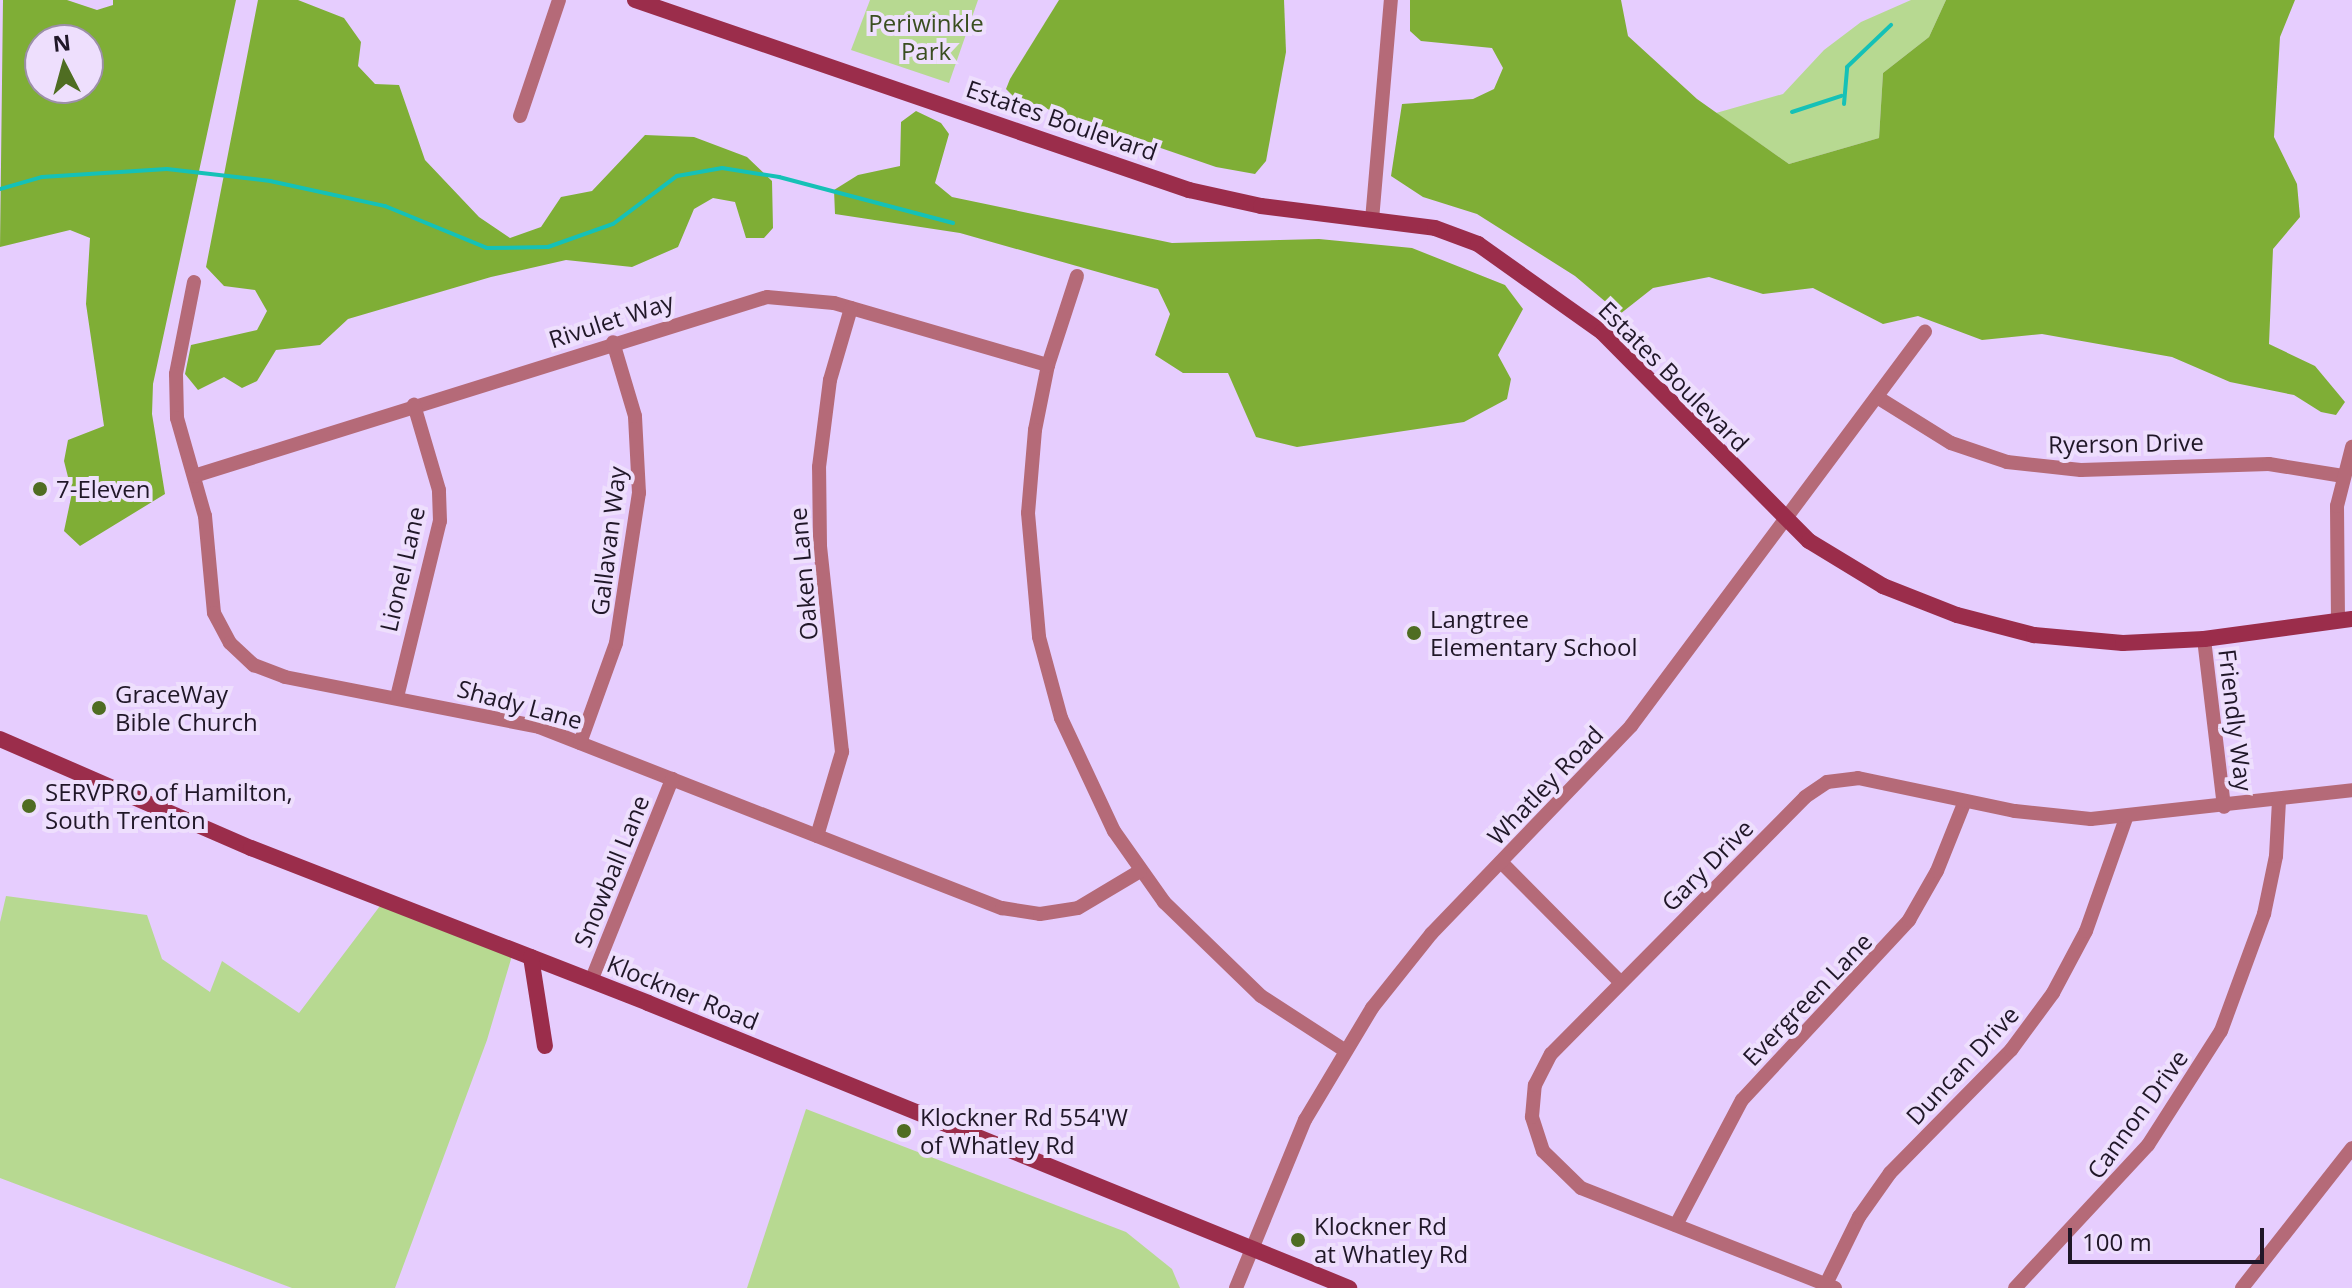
<!DOCTYPE html>
<style>
body{margin:0}
#map{position:relative;width:2352px;height:1288px;overflow:hidden;background:#e6cdfe;font-family:"Open Sans",sans-serif}
div>[style]{position:absolute}
.green>*{inset:0;background:#b7d991}
.forest>*{inset:0;background:#7fae36}
.stream>*{height:4px;margin:-2px;padding:0 2px;transform-origin:2px;border-radius:2px;background:#15c1b7}
.street>*{height:14px;margin:-7px;padding:0 7px;transform-origin:7px;border-radius:7px;background:#b56a78}
.secondary>*{height:16px;margin:-8px;padding:0 8px;transform-origin:8px;border-radius:8px;background:#9b2d4b}
.dots>*{width:22px;height:22px;translate:-50% -50%;box-sizing:border-box;border:4px solid #eedffd;border-radius:50%}
span{translate:-50% -50%;white-space:nowrap;text-align:center;line-height:1.15;-webkit-text-stroke:8px #eedffd;paint-order:stroke}
.park-label{font-size:24px;color:#3a4e20}
.street-label{font-size:24px;color:#201728}
.poi-label{font-size:24px;color:#201728}
.left{translate:0 -50%;text-align:left}
.north{position:absolute;left:24px;top:24px;width:80px;height:80px;box-sizing:border-box;background:#eedffd;border:2px solid #9c8fa8;border-radius:50%;rotate:354deg;font-size:22px;font-weight:700;line-height:32px;text-align:center;color:#201728}
.north::after{content:'';display:block;margin:auto;width:28px;height:36px;background:#4f6d22;clip-path:polygon(50% 0,100% 100%,50% 72%,0 100%)}
.scale{position:absolute;left:2068px;top:1228px;width:196px;height:36px;box-sizing:border-box;border:4px solid #201728;border-top:0;padding-left:10px;font-size:24px;line-height:28px;white-space:nowrap;color:#201728;-webkit-text-stroke:6px #eedffd;paint-order:stroke}
</style>
<div id="map">
<div class="green">
<div style="clip-path:polygon(870px 0,978px 0,949px 83px,851px 50px)"></div>
<div style="clip-path:polygon(1911px 0,1946px 0,1929px 37px,1883px 73px,1879px 138px,1789px 164px,1716px 113px,1783px 94px,1824px 50px,1861px 22px)"></div>
<div style="clip-path:polygon(6px 896px,147px 915px,162px 959px,210px 992px,222px 961px,299px 1013px,386px 898px,514px 949px,487px 1040px,395px 1288px,292px 1288px,0 1178px,0 922px)"></div>
<div style="clip-path:polygon(806px 1109px,1126px 1232px,1172px 1269px,1180px 1288px,747px 1288px)"></div>
</div>
<div class="forest">
<div style="clip-path:polygon(evenodd,3px 0,67px 0,97px 10px,113px 5px,113px 0,236px 0,153px 384px,152px 414px,165px 494px,80px 546px,64px 531px,72px 493px,64px 461px,68px 440px,104px 426px,86px 304px,90px 238px,70px 230px,0 247px,3px 0,40px 40px,88px 40px,88px 88px,40px 88px,40px 40px)"></div>
<div style="clip-path:polygon(258px 0,298px 0,344px 18px,361px 42px,358px 66px,375px 84px,399px 85px,425px 160px,479px 217px,510px 238px,541px 227px,561px 197px,592px 191px,645px 135px,694px 137px,747px 157px,772px 181px,773px 228px,764px 238px,746px 238px,735px 202px,713px 198px,694px 209px,678px 247px,632px 267px,566px 260px,491px 277px,348px 319px,320px 345px,276px 350px,257px 381px,242px 388px,224px 377px,198px 390px,185px 374px,191px 345px,257px 330px,267px 311px,255px 290px,224px 286px,206px 267px)"></div>
<div style="clip-path:polygon(1059px 0,1284px 0,1286px 52px,1266px 161px,1255px 174px,1216px 167px,1015px 98px,1006px 89px,1010px 79px)"></div>
<div style="clip-path:polygon(1410px 0,1621px 0,1628px 36px,1697px 99px,1789px 164px,1879px 138px,1883px 73px,1929px 37px,1946px 0,2295px 0,2280px 37px,2274px 137px,2297px 184px,2300px 217px,2273px 249px,2269px 344px,2315px 366px,2345px 402px,2336px 415px,2321px 412px,2294px 395px,2230px 382px,2172px 357px,2042px 334px,1982px 340px,1918px 316px,1883px 324px,1813px 288px,1763px 294px,1709px 277px,1653px 288px,1620px 314px,1575px 276px,1477px 214px,1423px 197px,1391px 176px,1402px 104px,1473px 99px,1494px 89px,1503px 68px,1492px 48px,1421px 41px,1410px 31px)"></div>
<div style="clip-path:polygon(916px 111px,941px 123px,949px 134px,935px 183px,952px 197px,1172px 243px,1319px 239px,1412px 248px,1505px 285px,1523px 309px,1498px 355px,1511px 379px,1507px 399px,1464px 422px,1297px 447px,1256px 437px,1228px 373px,1183px 373px,1155px 355px,1170px 314px,1158px 289px,960px 233px,835px 214px,834px 190px,858px 175px,900px 166px,901px 122px)"></div>
</div>
<div class="stream">
<div style="left:1844px;top:104px;width:37px;rotate:-85deg"></div>
<div style="left:1847px;top:67px;width:61px;rotate:-43.7deg"></div>
<div style="left:1792px;top:112px;width:52px;rotate:-18.1deg"></div>
<div style="left:0;top:189px;width:44px;rotate:-15.9deg"></div>
<div style="left:42px;top:177px;width:125px;rotate:-3.7deg"></div>
<div style="left:167px;top:169px;width:104px;rotate:6.6deg"></div>
<div style="left:270px;top:181px;width:118px;rotate:12.3deg"></div>
<div style="left:385px;top:206px;width:110px;rotate:22.4deg"></div>
<div style="left:487px;top:248px;width:61px;rotate:-0.9deg"></div>
<div style="left:548px;top:247px;width:69px;rotate:-19.5deg"></div>
<div style="left:613px;top:224px;width:80px;rotate:-36.9deg"></div>
<div style="left:677px;top:176px;width:46px;rotate:-10.1deg"></div>
<div style="left:722px;top:168px;width:58px;rotate:9deg"></div>
<div style="left:779px;top:177px;width:180px;rotate:14.8deg"></div>
</div>
<div class="street">
<div style="left:520px;top:116px;width:122px;rotate:-71.4deg"></div>
<div style="left:1372px;top:220px;width:221px;rotate:-85.1deg"></div>
<div style="left:1077px;top:276px;width:94px;rotate:108deg"></div>
<div style="left:1048px;top:365px;width:66px;rotate:101.3deg"></div>
<div style="left:1035px;top:430px;width:83px;rotate:94.8deg"></div>
<div style="left:1028px;top:513px;width:124px;rotate:84.9deg"></div>
<div style="left:1039px;top:637px;width:84px;rotate:74.8deg"></div>
<div style="left:1061px;top:718px;width:125px;rotate:64.9deg"></div>
<div style="left:1114px;top:831px;width:87px;rotate:54.8deg"></div>
<div style="left:1164px;top:902px;width:135px;rotate:44.1deg"></div>
<div style="left:1261px;top:996px;width:99px;rotate:33deg"></div>
<div style="left:194px;top:282px;width:94px;rotate:101.1deg"></div>
<div style="left:176px;top:374px;width:44px;rotate:88.7deg"></div>
<div style="left:177px;top:418px;width:102px;rotate:74.1deg"></div>
<div style="left:205px;top:516px;width:97px;rotate:84.7deg"></div>
<div style="left:214px;top:613px;width:34px;rotate:62deg"></div>
<div style="left:230px;top:643px;width:33px;rotate:43deg"></div>
<div style="left:254px;top:665px;width:33px;rotate:21deg"></div>
<div style="left:285px;top:677px;width:259px;rotate:11.1deg"></div>
<div style="left:539px;top:727px;width:497px;rotate:21.4deg"></div>
<div style="left:1002px;top:908px;width:38px;rotate:9deg"></div>
<div style="left:1040px;top:914px;width:38px;rotate:-9deg"></div>
<div style="left:1078px;top:908px;width:72px;rotate:-30.8deg"></div>
<div style="left:1877px;top:397px;width:87px;rotate:31.9deg"></div>
<div style="left:1951px;top:443px;width:59px;rotate:18.7deg"></div>
<div style="left:2007px;top:462px;width:74px;rotate:6.2deg"></div>
<div style="left:2081px;top:470px;width:188px;rotate:-1.8deg"></div>
<div style="left:2269px;top:464px;width:75px;rotate:9.2deg"></div>
<div style="left:194px;top:476px;width:600px;rotate:-17.35deg"></div>
<div style="left:767px;top:297px;width:67px;rotate:5.1deg"></div>
<div style="left:834px;top:303px;width:223px;rotate:16.2deg"></div>
<div style="left:2338px;top:621px;width:115px;rotate:-90.5deg"></div>
<div style="left:2337px;top:506px;width:61px;rotate:-75.7deg"></div>
<div style="left:2204px;top:639px;width:169px;rotate:83.2deg"></div>
<div style="left:397px;top:697px;width:181px;rotate:-76.3deg"></div>
<div style="left:440px;top:521px;width:31px;rotate:-92deg"></div>
<div style="left:439px;top:490px;width:89px;rotate:-106.4deg"></div>
<div style="left:580px;top:743px;width:106px;rotate:-70.2deg"></div>
<div style="left:616px;top:643px;width:152px;rotate:-81.3deg"></div>
<div style="left:639px;top:493px;width:77px;rotate:-93deg"></div>
<div style="left:635px;top:416px;width:77px;rotate:-106.6deg"></div>
<div style="left:817px;top:836px;width:88px;rotate:-73.4deg"></div>
<div style="left:842px;top:752px;width:208px;rotate:-96.1deg"></div>
<div style="left:820px;top:545px;width:78px;rotate:-90.7deg"></div>
<div style="left:819px;top:467px;width:88px;rotate:-82.8deg"></div>
<div style="left:830px;top:380px;width:75px;rotate:-73.7deg"></div>
<div style="left:1501px;top:862px;width:170px;rotate:45.2deg"></div>
<div style="left:591px;top:981px;width:218px;rotate:-68.1deg"></div>
<div style="left:1676px;top:1225px;width:141px;rotate:-62.2deg"></div>
<div style="left:1742px;top:1100px;width:246px;rotate:-47.1deg"></div>
<div style="left:1909px;top:920px;width:56px;rotate:-60.3deg"></div>
<div style="left:1937px;top:871px;width:75px;rotate:-68.2deg"></div>
<div style="left:1826px;top:1284px;width:75px;rotate:-63.8deg"></div>
<div style="left:1859px;top:1217px;width:54px;rotate:-54.8deg"></div>
<div style="left:1890px;top:1173px;width:173px;rotate:-45.5deg"></div>
<div style="left:2011px;top:1050px;width:71px;rotate:-53.6deg"></div>
<div style="left:2053px;top:993px;width:70px;rotate:-62deg"></div>
<div style="left:2086px;top:931px;width:120px;rotate:-70.5deg"></div>
<div style="left:1236px;top:1288px;width:182px;rotate:-67.7deg"></div>
<div style="left:1305px;top:1120px;width:131px;rotate:-59.1deg"></div>
<div style="left:1372px;top:1008px;width:95px;rotate:-51.4deg"></div>
<div style="left:1431px;top:934px;width:289px;rotate:-46.1deg"></div>
<div style="left:1631px;top:726px;width:492px;rotate:-53.3deg"></div>
<div style="left:1835px;top:1288px;width:273px;rotate:-158.5deg"></div>
<div style="left:1581px;top:1188px;width:53px;rotate:-135.8deg"></div>
<div style="left:1543px;top:1151px;width:36px;rotate:-108deg"></div>
<div style="left:1532px;top:1117px;width:32px;rotate:-85deg"></div>
<div style="left:1535px;top:1085px;width:35px;rotate:-63deg"></div>
<div style="left:1551px;top:1054px;width:361px;rotate:-45.3deg"></div>
<div style="left:1805px;top:797px;width:27px;rotate:-34deg"></div>
<div style="left:1827px;top:782px;width:31px;rotate:-7deg"></div>
<div style="left:1858px;top:778px;width:160px;rotate:11.9deg"></div>
<div style="left:2015px;top:811px;width:76px;rotate:6deg"></div>
<div style="left:2091px;top:819px;width:263px;rotate:-6.3deg"></div>
<div style="left:2015px;top:1288px;width:195px;rotate:-47.1deg"></div>
<div style="left:2148px;top:1145px;width:135px;rotate:-57.4deg"></div>
<div style="left:2221px;top:1031px;width:125px;rotate:-69.8deg"></div>
<div style="left:2264px;top:914px;width:59px;rotate:-78.3deg"></div>
<div style="left:2276px;top:856px;width:56px;rotate:-86.9deg"></div>
<div style="left:2242px;top:1288px;width:178px;rotate:-51.8deg"></div>
</div>
<div class="secondary">
<div style="left:635px;top:0;width:586px;rotate:18.93deg"></div>
<div style="left:1189px;top:190px;width:74px;rotate:12.5deg"></div>
<div style="left:1261px;top:206px;width:175px;rotate:7.2deg"></div>
<div style="left:1435px;top:228px;width:46px;rotate:20.4deg"></div>
<div style="left:1478px;top:244px;width:152px;rotate:35.4deg"></div>
<div style="left:1602px;top:332px;width:294px;rotate:45.3deg"></div>
<div style="left:1809px;top:541px;width:87px;rotate:31.3deg"></div>
<div style="left:1883px;top:586px;width:79px;rotate:21.4deg"></div>
<div style="left:1957px;top:615px;width:80px;rotate:14.6deg"></div>
<div style="left:2034px;top:635px;width:89px;rotate:5.1deg"></div>
<div style="left:2123px;top:643px;width:81px;rotate:-2.8deg"></div>
<div style="left:2204px;top:639px;width:149px;rotate:-7.7deg"></div>
<div style="left:0;top:739px;width:274px;rotate:23.5deg"></div>
<div style="left:251px;top:848px;width:426px;rotate:21.3deg"></div>
<div style="left:648px;top:1003px;width:757px;rotate:22.12deg"></div>
<div style="left:531px;top:957px;width:90px;rotate:81.1deg"></div>
</div>
<div class="dots">
<div style="left:40px;top:489px;background:#4f6d22"></div>
<div style="left:1414px;top:633px;background:#4f6d22"></div>
<div style="left:99px;top:708px;background:#4f6d22"></div>
<div style="left:29px;top:806px;background:#4f6d22"></div>
<div style="left:904px;top:1131px;background:#4f6d22"></div>
<div style="left:1298px;top:1240px;background:#4f6d22"></div>
</div>
<div class="park-label">
<span style="left:926px;top:37px">Periwinkle<br>Park</span>
</div>
<div class="street-label">
<span style="left:1062px;top:120px;rotate:19deg">Estates Boulevard</span>
<span style="left:611px;top:320px;rotate:-18deg">Rivulet Way</span>
<span style="left:1674px;top:376px;rotate:45deg">Estates Boulevard</span>
<span style="left:2126px;top:443px;rotate:-1deg">Ryerson Drive</span>
<span style="left:608px;top:541px;rotate:-83deg">Gallavan Way</span>
<span style="left:402px;top:569px;rotate:-77deg">Lionel Lane</span>
<span style="left:803px;top:574px;rotate:-95deg">Oaken Lane</span>
<span style="left:520px;top:704px;rotate:15deg">Shady Lane</span>
<span style="left:2236px;top:720px;rotate:83deg">Friendly Way</span>
<span style="left:1545px;top:785px;rotate:-46deg">Whatley Road</span>
<span style="left:1707px;top:865px;rotate:-45deg">Gary Drive</span>
<span style="left:611px;top:871px;rotate:-68deg">Snowball Lane</span>
<span style="left:683px;top:992px;rotate:22deg">Klockner Road</span>
<span style="left:1807px;top:999px;rotate:-46deg">Evergreen Lane</span>
<span style="left:1962px;top:1065px;rotate:-47deg">Duncan Drive</span>
<span style="left:2137px;top:1114px;rotate:-54deg">Cannon Drive</span>
</div>
<div class="poi-label">
<span class="left" style="left:56px;top:489px">7-Eleven</span>
<span class="left" style="left:1430px;top:633px">Langtree<br>Elementary School</span>
<span class="left" style="left:115px;top:708px">GraceWay<br>Bible Church</span>
<span class="left" style="left:45px;top:806px">SERVPRO of Hamilton,<br>South Trenton</span>
<span class="left" style="left:920px;top:1131px">Klockner Rd 554'W<br>of Whatley Rd</span>
<span class="left" style="left:1314px;top:1240px">Klockner Rd<br>at Whatley Rd</span>
</div>
<div class="north">N</div>
<div class="scale">100 m</div>
</div>
